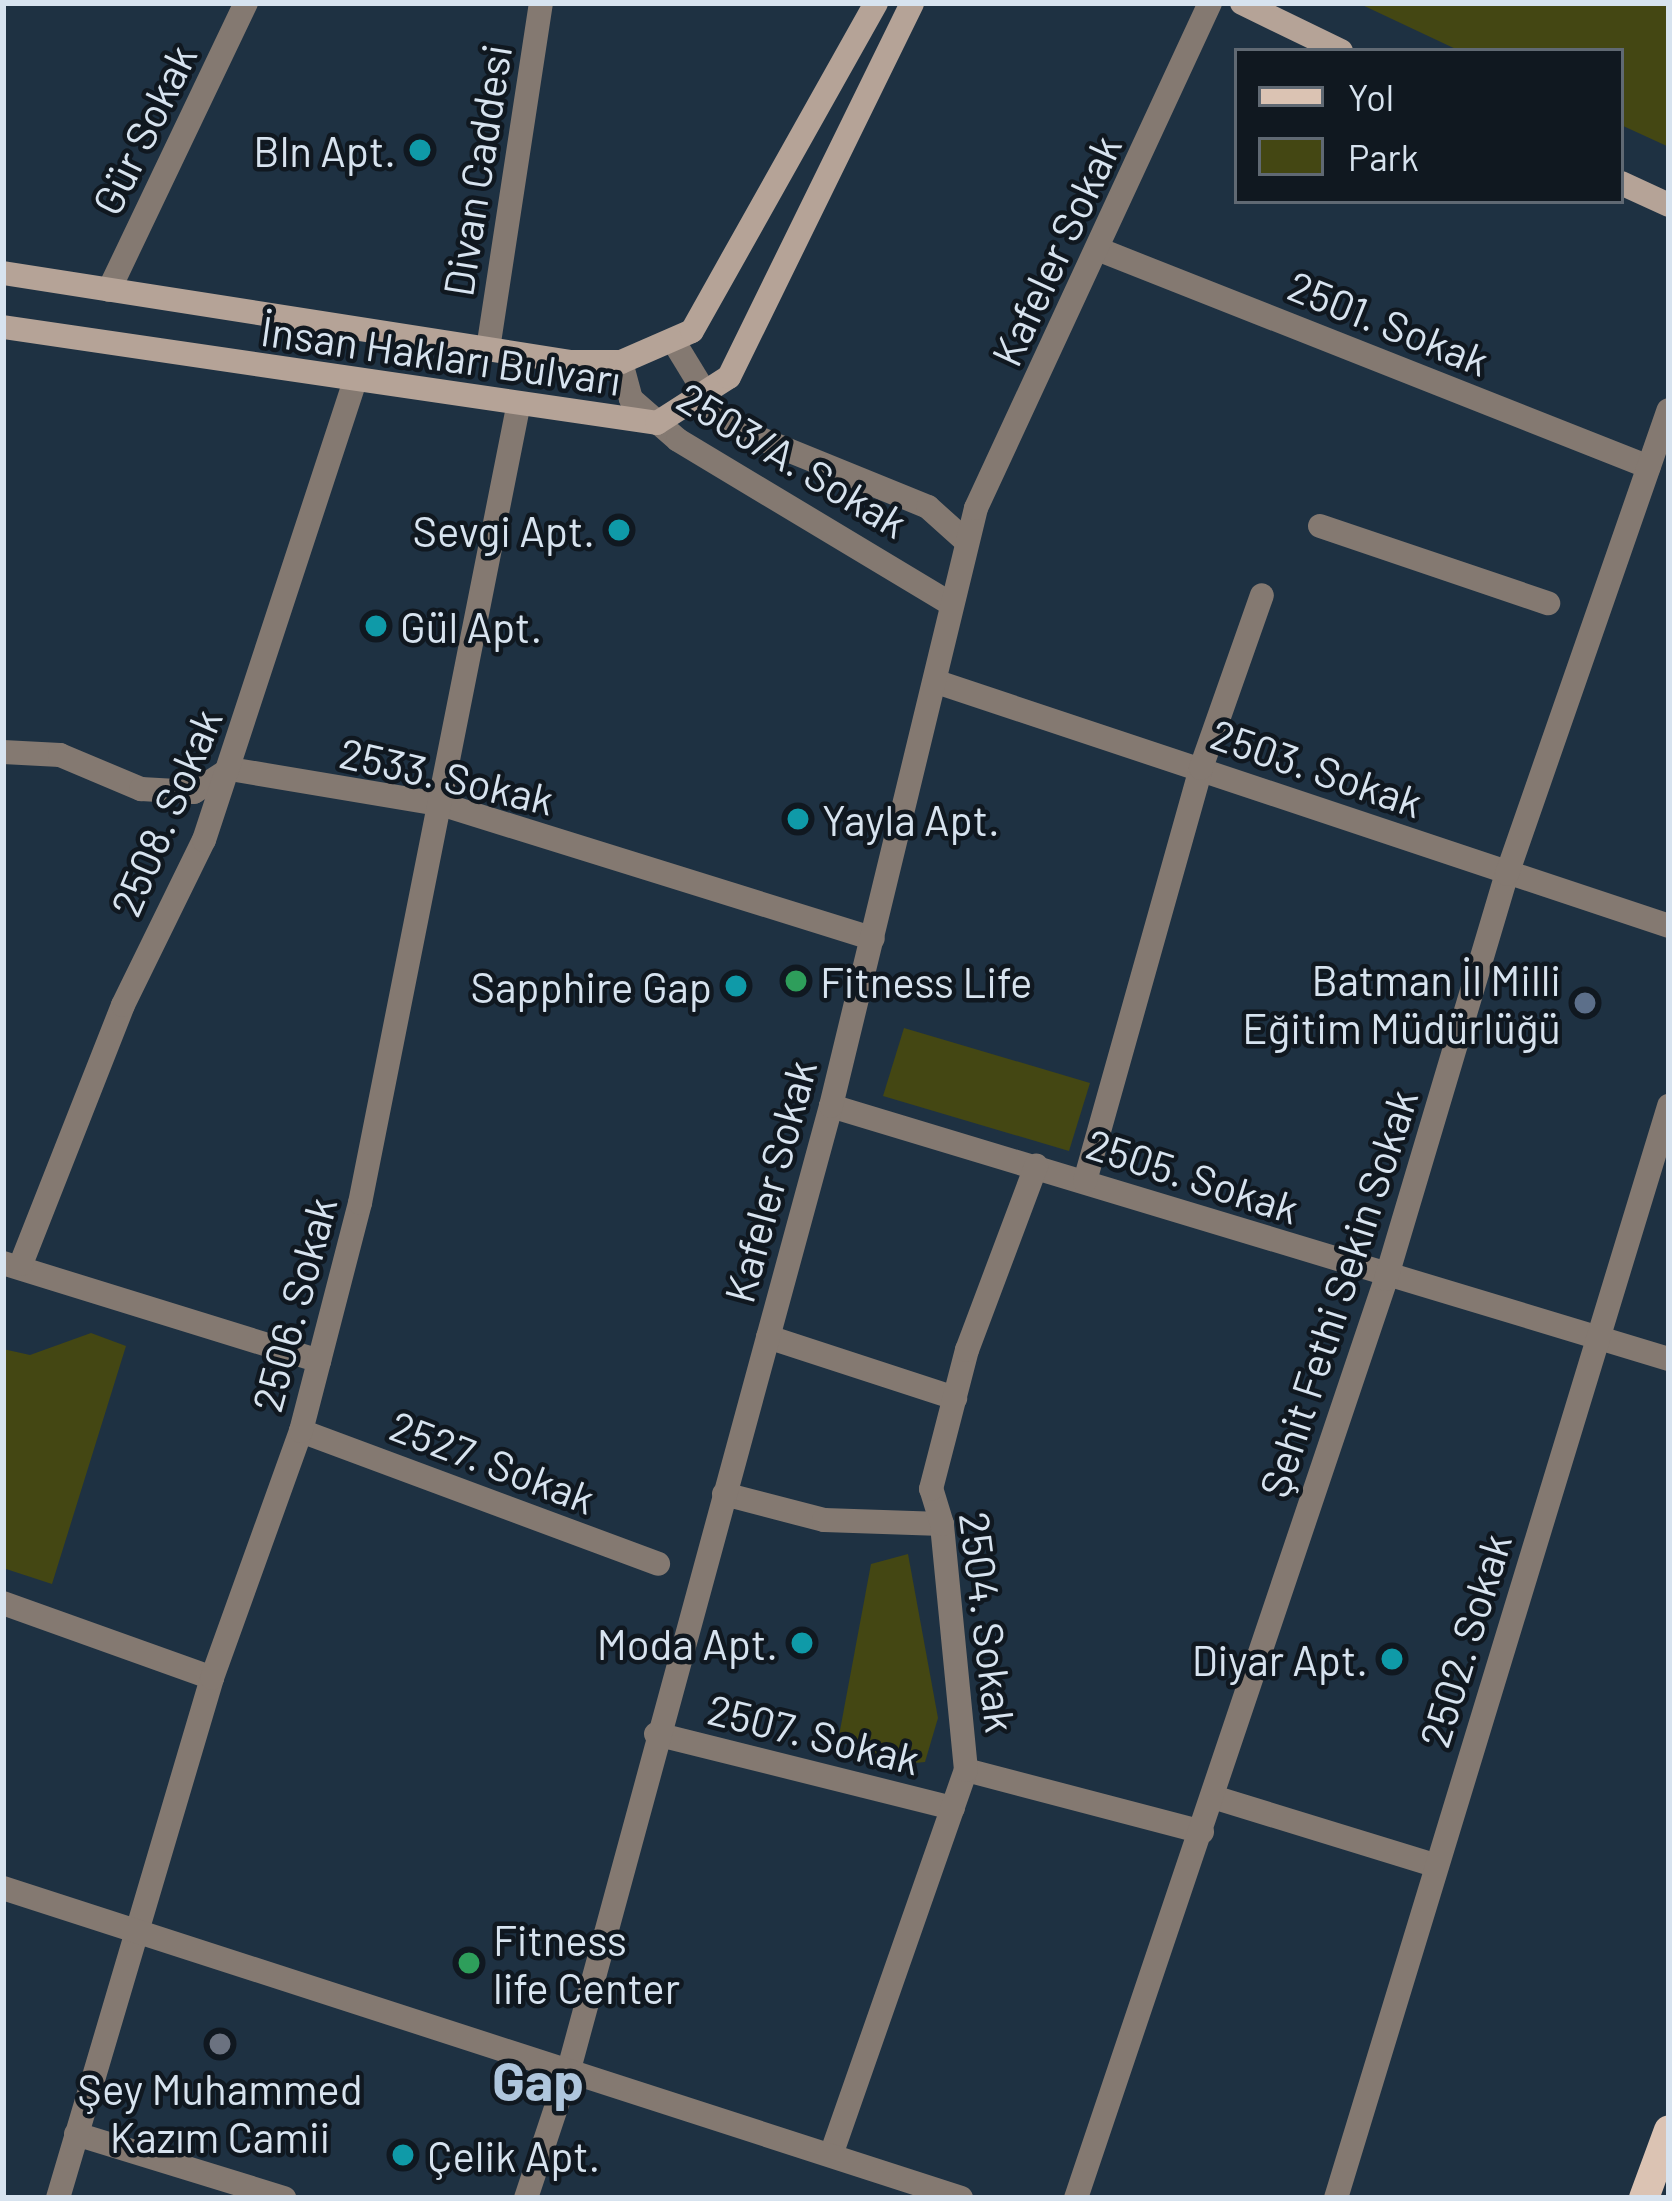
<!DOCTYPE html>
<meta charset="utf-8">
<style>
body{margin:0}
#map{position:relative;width:1672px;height:2201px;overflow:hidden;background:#1e3142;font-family:Barlow,sans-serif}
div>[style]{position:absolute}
.green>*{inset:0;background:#444713}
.minor>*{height:24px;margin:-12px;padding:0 12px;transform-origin:12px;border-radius:12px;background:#847971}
.tertiary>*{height:24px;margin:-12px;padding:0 12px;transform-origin:12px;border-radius:12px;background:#847971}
.secondary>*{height:24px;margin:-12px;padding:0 12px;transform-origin:12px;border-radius:12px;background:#b5a397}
.primary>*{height:30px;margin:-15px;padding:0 15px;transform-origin:15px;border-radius:15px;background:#dbc3b3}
.dots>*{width:33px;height:33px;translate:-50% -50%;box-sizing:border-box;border:6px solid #101820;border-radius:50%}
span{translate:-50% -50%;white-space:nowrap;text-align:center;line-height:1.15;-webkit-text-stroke:9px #101820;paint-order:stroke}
.street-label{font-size:42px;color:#d7e3ef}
.poi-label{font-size:42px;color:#d7e3ef}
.right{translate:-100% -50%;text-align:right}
.left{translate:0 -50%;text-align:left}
.district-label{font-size:54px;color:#afc6dd;font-weight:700}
.frame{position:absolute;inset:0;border:6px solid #d7e3ef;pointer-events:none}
.legend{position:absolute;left:1234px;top:48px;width:390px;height:156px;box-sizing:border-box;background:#101820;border:3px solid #606973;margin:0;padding:15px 21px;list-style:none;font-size:36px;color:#d7e3ef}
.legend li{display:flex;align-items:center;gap:24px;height:60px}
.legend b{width:60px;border:3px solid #606973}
</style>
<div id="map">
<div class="green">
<div style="clip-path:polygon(1358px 3px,1669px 3px,1669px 147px,1621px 125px,1621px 51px,1460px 51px)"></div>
<div style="clip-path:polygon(904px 1028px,1090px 1083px,1069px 1151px,883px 1096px)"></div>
<div style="clip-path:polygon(91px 1333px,126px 1346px,52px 1584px,3px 1568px,3px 1349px,30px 1355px)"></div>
<div style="clip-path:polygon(908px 1554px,938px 1718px,925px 1762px,905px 1764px,838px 1741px,871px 1564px)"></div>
</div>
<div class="minor">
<div style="left:1100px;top:250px;width:590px;rotate:21.57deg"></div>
<div style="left:109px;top:290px;width:318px;rotate:-64.5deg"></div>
<div style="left:674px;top:342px;width:96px;rotate:58.6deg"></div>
<div style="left:724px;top:424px;width:220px;rotate:22.1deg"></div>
<div style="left:928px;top:507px;width:52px;rotate:41.9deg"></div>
<div style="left:621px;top:362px;width:38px;rotate:75deg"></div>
<div style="left:631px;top:399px;width:62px;rotate:41.1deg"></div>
<div style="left:678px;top:440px;width:318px;rotate:31deg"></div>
<div style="left:1320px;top:526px;width:241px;rotate:18.7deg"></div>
<div style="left:940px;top:683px;width:768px;rotate:18.43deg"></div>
<div style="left:3px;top:752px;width:57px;rotate:3deg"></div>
<div style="left:60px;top:755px;width:88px;rotate:22.8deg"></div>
<div style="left:141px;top:789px;width:53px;rotate:3.2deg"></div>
<div style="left:194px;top:792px;width:43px;rotate:-32.6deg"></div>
<div style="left:230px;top:769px;width:217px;rotate:9.5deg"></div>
<div style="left:444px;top:805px;width:449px;rotate:17.3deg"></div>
<div style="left:831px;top:1106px;width:875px;rotate:16.8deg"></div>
<div style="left:1085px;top:1181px;width:429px;rotate:-74.3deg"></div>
<div style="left:1201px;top:768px;width:183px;rotate:-70.6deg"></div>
<div style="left:3px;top:1263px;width:331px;rotate:17.2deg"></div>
<div style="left:21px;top:1264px;width:278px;rotate:-68.5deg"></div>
<div style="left:123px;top:1005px;width:184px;rotate:-63.9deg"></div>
<div style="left:204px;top:840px;width:482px;rotate:-71.8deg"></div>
<div style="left:768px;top:1337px;width:197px;rotate:18.1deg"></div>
<div style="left:301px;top:1431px;width:381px;rotate:20.4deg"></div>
<div style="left:724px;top:1494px;width:103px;rotate:14.6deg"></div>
<div style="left:824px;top:1520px;width:118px;rotate:1.9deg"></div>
<div style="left:3px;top:1603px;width:222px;rotate:19.7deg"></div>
<div style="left:656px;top:1734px;width:306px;rotate:14deg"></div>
<div style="left:966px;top:1770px;width:244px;rotate:14.7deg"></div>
<div style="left:1213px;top:1797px;width:234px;rotate:17.1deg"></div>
<div style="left:76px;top:2134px;width:218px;rotate:17.1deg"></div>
<div style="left:831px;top:2155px;width:408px;rotate:-70.7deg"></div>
<div style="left:966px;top:1770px;width:247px;rotate:-95.6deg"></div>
<div style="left:942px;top:1524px;width:37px;rotate:-107deg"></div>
<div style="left:931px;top:1489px;width:144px;rotate:-75.5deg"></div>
<div style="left:967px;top:1350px;width:197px;rotate:-69.4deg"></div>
<div style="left:58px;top:2198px;width:542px;rotate:-73.5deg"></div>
<div style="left:212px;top:1678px;width:263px;rotate:-70.2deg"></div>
<div style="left:301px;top:1431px;width:236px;rotate:-75.5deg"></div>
<div style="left:360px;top:1203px;width:812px;rotate:-78.77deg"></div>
<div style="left:526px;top:2198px;width:136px;rotate:-71.6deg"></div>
<div style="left:569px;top:2069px;width:998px;rotate:-74.78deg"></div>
<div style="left:831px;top:1106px;width:615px;rotate:-76.37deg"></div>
<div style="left:976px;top:508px;width:557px;rotate:-65.14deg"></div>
<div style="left:1076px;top:2198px;width:970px;rotate:-71.36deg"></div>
<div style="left:1386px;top:1279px;width:423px;rotate:-73.4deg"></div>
<div style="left:1507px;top:874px;width:491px;rotate:-70.8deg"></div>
<div style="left:1336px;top:2198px;width:1142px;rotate:-73.04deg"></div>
</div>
<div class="tertiary">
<div style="left:488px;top:349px;width:350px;rotate:-81.3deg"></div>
<div style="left:3px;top:1888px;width:1007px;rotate:17.93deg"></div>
</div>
<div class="secondary">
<div style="left:1242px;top:3px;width:110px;rotate:25.9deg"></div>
<div style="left:1621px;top:183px;width:53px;rotate:24.6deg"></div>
<div style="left:3px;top:273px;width:575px;rotate:8.91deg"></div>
<div style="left:571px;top:362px;width:50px"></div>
<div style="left:621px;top:362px;width:77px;rotate:-23.6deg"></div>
<div style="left:692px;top:331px;width:376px;rotate:-60.7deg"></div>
<div style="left:3px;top:327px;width:661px;rotate:8.35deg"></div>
<div style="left:657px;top:423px;width:85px;rotate:-32.6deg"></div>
<div style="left:729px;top:377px;width:416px;rotate:-63.9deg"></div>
</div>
<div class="primary">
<div style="left:1644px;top:2198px;width:72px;rotate:-69.8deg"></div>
</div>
<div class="dots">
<div style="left:420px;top:150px;background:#0f9aa8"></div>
<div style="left:619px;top:530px;background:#0f9aa8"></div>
<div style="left:376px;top:626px;background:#0f9aa8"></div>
<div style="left:798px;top:819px;background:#0f9aa8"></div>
<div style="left:796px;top:981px;background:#2e9e5b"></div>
<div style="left:736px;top:986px;background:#0f9aa8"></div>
<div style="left:1585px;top:1003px;background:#5c6f8a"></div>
<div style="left:802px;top:1643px;background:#0f9aa8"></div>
<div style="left:1392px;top:1659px;background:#0f9aa8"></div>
<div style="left:469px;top:1963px;background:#2e9e5b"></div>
<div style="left:220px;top:2044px;background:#6b7280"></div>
<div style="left:403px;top:2155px;background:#0f9aa8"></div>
</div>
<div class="street-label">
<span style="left:143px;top:129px;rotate:-64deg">Gür Sokak</span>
<span style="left:476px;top:170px;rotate:-81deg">Divan Caddesi</span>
<span style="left:1055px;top:250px;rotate:-65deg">Kafeler Sokak</span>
<span style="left:1389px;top:322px;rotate:22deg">2501. Sokak</span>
<span style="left:441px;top:354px;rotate:8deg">İnsan Hakları Bulvarı</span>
<span style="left:793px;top:459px;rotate:31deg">2503/A. Sokak</span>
<span style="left:1317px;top:767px;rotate:19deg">2503. Sokak</span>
<span style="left:447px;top:775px;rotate:13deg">2533. Sokak</span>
<span style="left:165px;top:812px;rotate:-67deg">2508. Sokak</span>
<span style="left:1193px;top:1175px;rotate:18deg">2505. Sokak</span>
<span style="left:769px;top:1181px;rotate:-75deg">Kafeler Sokak</span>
<span style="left:1337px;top:1293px;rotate:-72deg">Şehit Fethi Sekin Sokak</span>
<span style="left:293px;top:1304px;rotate:-75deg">2506. Sokak</span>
<span style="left:493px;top:1461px;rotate:21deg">2527. Sokak</span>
<span style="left:989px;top:1622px;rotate:83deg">2504. Sokak</span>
<span style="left:1464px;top:1640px;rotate:-73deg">2502. Sokak</span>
<span style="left:814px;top:1733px;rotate:14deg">2507. Sokak</span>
</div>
<div class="poi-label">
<span class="right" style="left:396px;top:150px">Bln Apt.</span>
<span class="right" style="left:595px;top:530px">Sevgi Apt.</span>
<span class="left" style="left:400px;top:626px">Gül Apt.</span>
<span class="left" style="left:822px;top:819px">Yayla Apt.</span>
<span class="right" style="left:1561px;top:1003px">Batman İl Milli<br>Eğitim Müdürlüğü</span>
<span class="left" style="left:820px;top:981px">Fitness Life</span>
<span class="right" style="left:712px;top:986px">Sapphire Gap</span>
<span class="right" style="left:778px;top:1643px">Moda Apt.</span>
<span class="right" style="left:1368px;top:1659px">Diyar Apt.</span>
<span class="left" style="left:493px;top:1963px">Fitness<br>life Center</span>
<span style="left:220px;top:2112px">Şey Muhammed<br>Kazım Camii</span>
<span class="left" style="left:427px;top:2155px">Çelik Apt.</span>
</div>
<div class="district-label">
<span style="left:538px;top:2080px">Gap</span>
</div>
<div class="frame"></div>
<ul class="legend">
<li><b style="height:15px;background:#dbc3b3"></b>Yol</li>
<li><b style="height:33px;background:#444713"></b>Park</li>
</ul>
</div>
